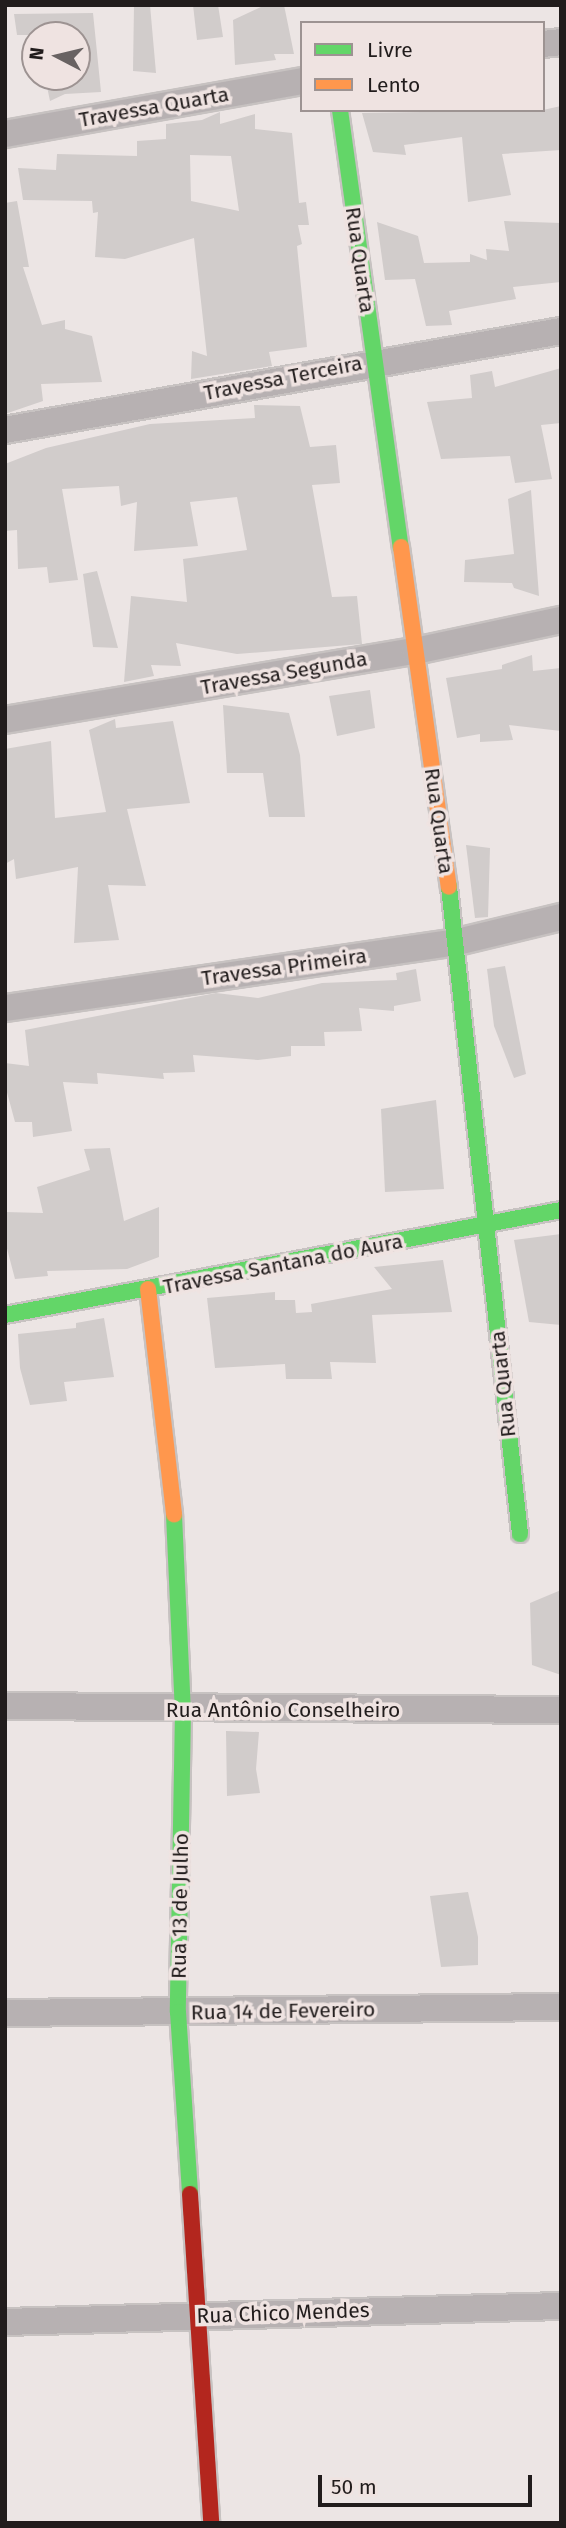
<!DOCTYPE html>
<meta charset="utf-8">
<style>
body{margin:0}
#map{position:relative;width:566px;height:2528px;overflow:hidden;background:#ece5e4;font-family:"Fira Sans",sans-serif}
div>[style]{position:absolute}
.building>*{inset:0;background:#d1cccb}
.roads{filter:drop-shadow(2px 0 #c7c2c1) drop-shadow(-2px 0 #c7c2c1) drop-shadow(0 2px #c7c2c1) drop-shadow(0 -2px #c7c2c1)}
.street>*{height:26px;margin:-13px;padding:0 13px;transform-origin:13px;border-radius:13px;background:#b7b1b2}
.fast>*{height:16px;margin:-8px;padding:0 8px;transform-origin:8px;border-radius:8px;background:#63d668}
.slow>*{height:16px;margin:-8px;padding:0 8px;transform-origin:8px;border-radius:8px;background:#ff974d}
.jam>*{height:16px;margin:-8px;padding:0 8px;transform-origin:8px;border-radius:8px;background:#b3261e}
span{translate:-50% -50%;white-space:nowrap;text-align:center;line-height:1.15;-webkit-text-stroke:7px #efe3e1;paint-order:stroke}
.street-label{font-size:21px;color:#211c1c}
.frame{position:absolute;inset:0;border:7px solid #211c1c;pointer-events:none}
.legend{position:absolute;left:300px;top:21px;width:245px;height:91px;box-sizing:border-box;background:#efe3e1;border:2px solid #9d9392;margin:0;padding:9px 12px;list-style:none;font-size:21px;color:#211c1c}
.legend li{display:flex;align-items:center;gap:14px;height:35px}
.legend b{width:35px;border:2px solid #9d9392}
.north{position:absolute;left:21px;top:21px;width:70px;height:70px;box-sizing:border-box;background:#efe3e1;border:2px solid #9d9392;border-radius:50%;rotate:277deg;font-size:19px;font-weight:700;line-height:28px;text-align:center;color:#211c1c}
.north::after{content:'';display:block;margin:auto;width:24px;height:32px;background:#686262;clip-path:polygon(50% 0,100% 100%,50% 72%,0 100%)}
.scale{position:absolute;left:318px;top:2475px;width:214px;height:32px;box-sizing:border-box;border:4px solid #211c1c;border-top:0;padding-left:9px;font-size:21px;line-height:24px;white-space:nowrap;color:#211c1c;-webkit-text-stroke:5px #efe3e1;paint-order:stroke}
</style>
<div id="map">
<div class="building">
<div style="clip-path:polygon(134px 5px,150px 5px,156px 73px,133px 71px)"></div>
<div style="clip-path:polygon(193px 5px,218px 5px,223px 37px,197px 40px)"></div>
<div style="clip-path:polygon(265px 5px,284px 5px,294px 54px,274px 54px,276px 60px,235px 65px,233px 20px)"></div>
<div style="clip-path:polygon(93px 13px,101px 92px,65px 94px,50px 101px,45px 77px,77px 77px,77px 35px,17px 35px,14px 14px)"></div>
<div style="clip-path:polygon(561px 106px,561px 150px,502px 154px,511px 195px,468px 202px,462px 137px,404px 145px,406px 155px,373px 152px,362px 113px,543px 110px)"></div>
<div style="clip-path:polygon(evenodd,220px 112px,220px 124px,255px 114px,255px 129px,292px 133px,299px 203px,306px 202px,309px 225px,298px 225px,302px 244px,297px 246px,307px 347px,269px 352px,272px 366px,191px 379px,192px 351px,207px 356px,194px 238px,125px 259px,95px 257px,98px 212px,93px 213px,92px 201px,23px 200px,18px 168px,56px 170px,57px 154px,137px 156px,137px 141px,166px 139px,166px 124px,202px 120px,220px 112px,190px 155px,231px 156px,239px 211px,191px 201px,190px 155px)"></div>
<div style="clip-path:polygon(17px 201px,29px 267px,23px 267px,42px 325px,65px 320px,65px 329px,92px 336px,102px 382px,41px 384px,43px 401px,5px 414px,5px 203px)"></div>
<div style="clip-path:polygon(504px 221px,561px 223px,561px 282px,513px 287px,516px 299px,449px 311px,452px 325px,426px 326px,415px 279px,385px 280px,377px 222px,418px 236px,424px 263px,470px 262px,470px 254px,487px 260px,486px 249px,509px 251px)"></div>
<div style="clip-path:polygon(561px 368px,561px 423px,541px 425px,552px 479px,515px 483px,510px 456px,441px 459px,427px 402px,472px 398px,470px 375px,492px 371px,495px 387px)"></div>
<div style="clip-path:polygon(254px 405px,300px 406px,310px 447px,336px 445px,340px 483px,312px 485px,332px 597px,357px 596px,362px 644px,237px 654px,176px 643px,181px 666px,151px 665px,154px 676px,124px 682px,131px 596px,187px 602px,183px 559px,247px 550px,237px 497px,190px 502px,198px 546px,134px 551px,137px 502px,121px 506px,119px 486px,62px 489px,78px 580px,49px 583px,47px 567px,18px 569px,17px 530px,5px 531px,5px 464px,46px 448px,150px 424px,255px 418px)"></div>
<div style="clip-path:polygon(531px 490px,539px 596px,514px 588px,512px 583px,464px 582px,465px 560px,514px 554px,508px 499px)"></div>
<div style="clip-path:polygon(97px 571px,118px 648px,93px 647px,83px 574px)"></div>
<div style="clip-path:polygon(532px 655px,533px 671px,561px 668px,561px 731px,509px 725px,513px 740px,480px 742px,480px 734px,457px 738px,446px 678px,502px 669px,502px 665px)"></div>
<div style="clip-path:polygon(370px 690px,375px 728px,337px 736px,329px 696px)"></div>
<div style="clip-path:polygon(223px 705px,289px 713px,300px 755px,305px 817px,269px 817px,263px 773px,227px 773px)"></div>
<div style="clip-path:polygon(115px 719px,116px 728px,173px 721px,190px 803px,127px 809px,146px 886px,108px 885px,119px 940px,74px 943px,78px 867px,16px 879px,14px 859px,5px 864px,5px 749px,51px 741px,55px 818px,106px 812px,89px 730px)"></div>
<div style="clip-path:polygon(466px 845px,490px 848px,488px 917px,475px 918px)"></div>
<div style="clip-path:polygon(505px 966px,526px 1074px,514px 1078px,494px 1026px,487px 969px)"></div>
<div style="clip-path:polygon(416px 969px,421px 1001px,394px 1006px,394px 1011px,359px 1008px,362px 1031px,324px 1032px,325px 1046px,291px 1046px,291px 1056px,258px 1060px,193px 1055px,195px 1072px,163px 1073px,164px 1079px,97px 1073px,98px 1084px,63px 1082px,72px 1131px,33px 1137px,32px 1122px,15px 1122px,5px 1085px,5px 1063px,29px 1066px,25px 1030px,216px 993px,258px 998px,322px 983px,397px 980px,396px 973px)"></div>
<div style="clip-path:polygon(436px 1100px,444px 1189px,385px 1192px,381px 1109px)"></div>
<div style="clip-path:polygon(110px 1148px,124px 1221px,159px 1207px,159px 1257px,127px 1269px,47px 1271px,48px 1276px,15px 1279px,5px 1241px,5px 1212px,43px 1213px,37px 1187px,90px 1170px,84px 1149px)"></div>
<div style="clip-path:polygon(561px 1234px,561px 1325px,529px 1322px,514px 1240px)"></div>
<div style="clip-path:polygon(443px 1260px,452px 1312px,372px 1315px,376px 1363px,330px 1362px,332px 1379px,286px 1379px,285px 1364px,215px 1368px,207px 1298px,275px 1292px,275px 1300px,295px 1300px,296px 1313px,312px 1312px,311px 1304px,392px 1289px,374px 1267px)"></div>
<div style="clip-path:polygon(104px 1318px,114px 1377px,64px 1382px,67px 1401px,30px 1405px,20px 1368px,18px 1334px,76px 1328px,76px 1323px)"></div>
<div style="clip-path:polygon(561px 1590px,561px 1675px,532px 1665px,530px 1603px)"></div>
<div style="clip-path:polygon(226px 1731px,259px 1732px,256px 1769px,260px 1793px,227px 1796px)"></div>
<div style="clip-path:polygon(468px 1892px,478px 1937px,478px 1965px,441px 1967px,430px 1896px)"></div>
</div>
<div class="roads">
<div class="street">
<div style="left:543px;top:44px;width:18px;rotate:-6deg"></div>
<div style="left:5px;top:134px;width:302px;rotate:-10.1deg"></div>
<div style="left:5px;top:430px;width:565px;rotate:-10.1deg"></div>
<div style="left:5px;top:720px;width:416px;rotate:-9.6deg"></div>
<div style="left:415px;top:651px;width:149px;rotate:-12deg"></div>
<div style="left:5px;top:1008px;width:457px;rotate:-8.3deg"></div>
<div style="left:457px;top:942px;width:107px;rotate:-13.5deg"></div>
<div style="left:5px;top:1706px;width:556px;rotate:0.41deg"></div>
<div style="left:5px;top:2013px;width:556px;rotate:-0.62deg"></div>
<div style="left:5px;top:2322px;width:556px;rotate:-1.65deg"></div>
</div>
<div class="fast">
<div style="left:340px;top:110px;width:441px;rotate:82.1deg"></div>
<div style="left:449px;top:887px;width:651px;rotate:83.74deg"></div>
<div style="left:5px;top:1315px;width:566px;rotate:-10.69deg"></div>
<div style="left:174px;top:1515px;width:196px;rotate:87.4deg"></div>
<div style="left:183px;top:1711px;width:301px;rotate:91deg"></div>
<div style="left:178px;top:2012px;width:182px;rotate:86.2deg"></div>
</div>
<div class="slow">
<div style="left:401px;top:547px;width:343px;rotate:82deg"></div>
<div style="left:148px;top:1289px;width:227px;rotate:83.4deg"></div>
</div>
<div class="jam">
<div style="left:190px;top:2194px;width:330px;rotate:86.3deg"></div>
</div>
</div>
<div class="street-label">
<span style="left:154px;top:107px;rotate:-10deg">Travessa Quarta</span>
<span style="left:360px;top:260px;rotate:82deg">Rua Quarta</span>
<span style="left:283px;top:378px;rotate:-11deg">Travessa Terceira</span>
<span style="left:284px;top:673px;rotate:-10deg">Travessa Segunda</span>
<span style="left:439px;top:821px;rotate:82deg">Rua Quarta</span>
<span style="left:284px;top:967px;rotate:-8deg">Travessa Primeira</span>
<span style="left:283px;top:1264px;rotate:-11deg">Travessa Santana do Aura</span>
<span style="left:503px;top:1384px;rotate:-96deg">Rua Quarta</span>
<span style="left:283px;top:1710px">Rua Antônio Conselheiro</span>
<span style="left:180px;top:1906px;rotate:-89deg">Rua 13 de Julho</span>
<span style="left:283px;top:2011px;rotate:-1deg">Rua 14 de Fevereiro</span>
<span style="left:283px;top:2313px;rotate:-2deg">Rua Chico Mendes</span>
</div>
<div class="frame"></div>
<ul class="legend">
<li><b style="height:9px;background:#63d668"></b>Livre</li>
<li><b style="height:9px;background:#ff974d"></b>Lento</li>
</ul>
<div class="north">N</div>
<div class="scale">50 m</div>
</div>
